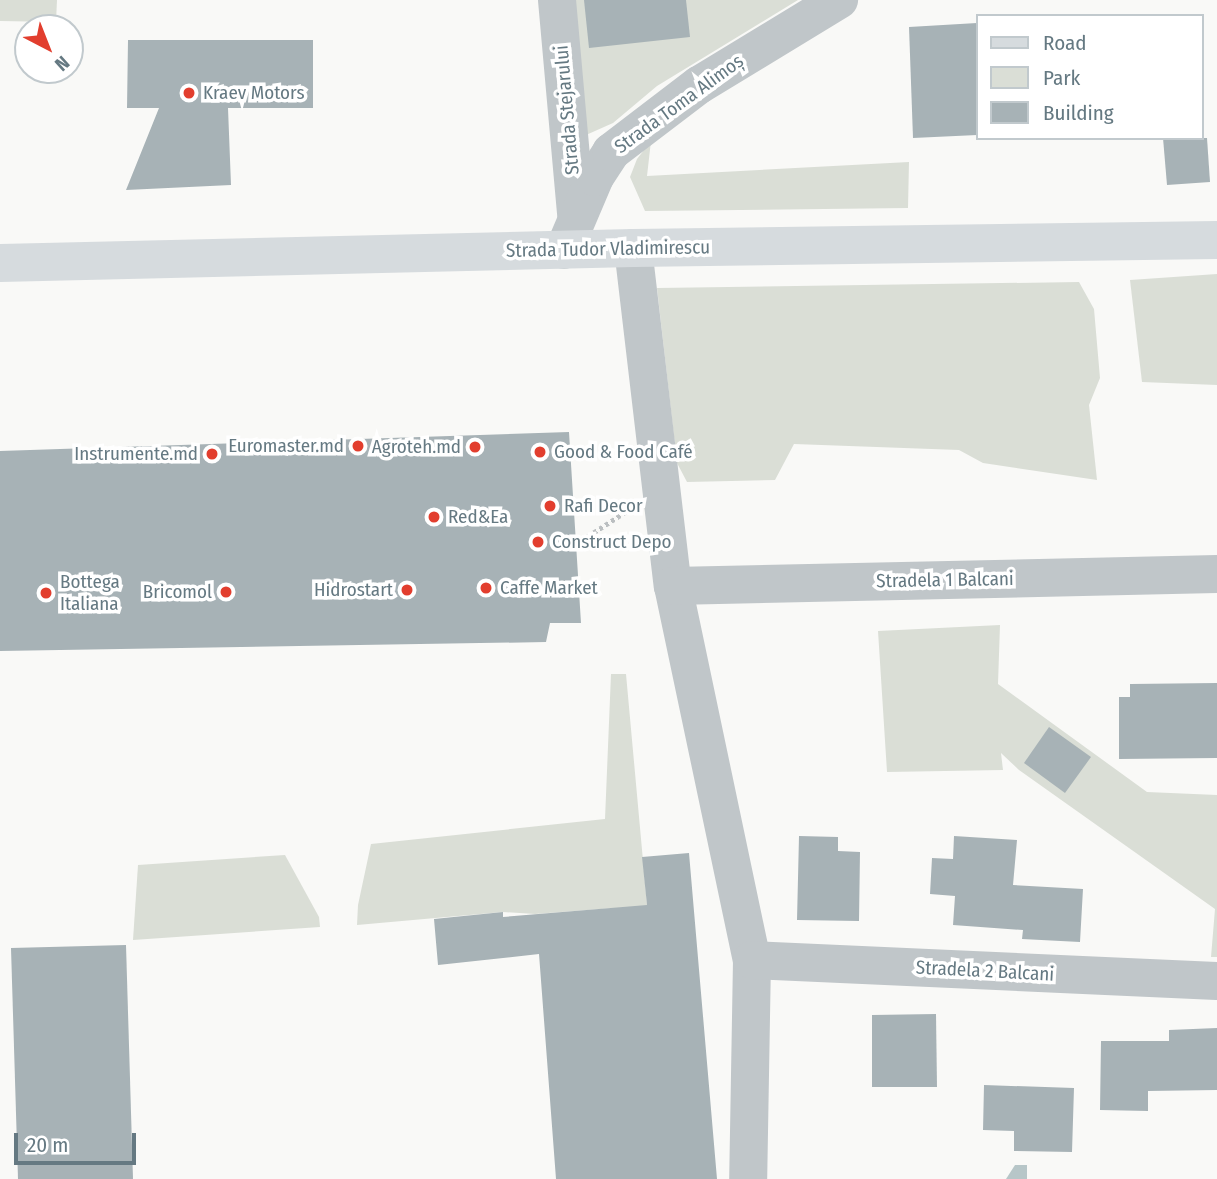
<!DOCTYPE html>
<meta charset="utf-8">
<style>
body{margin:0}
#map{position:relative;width:1217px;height:1179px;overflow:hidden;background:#f9f9f7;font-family:"Fira Sans Condensed",sans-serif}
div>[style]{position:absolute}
.green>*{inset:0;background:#daded6}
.water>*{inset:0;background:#b7c6c8}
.building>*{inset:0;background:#a7b2b6}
.path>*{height:4.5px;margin-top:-2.25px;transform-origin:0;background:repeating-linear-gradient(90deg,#bbbfc1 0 3.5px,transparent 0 7px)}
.minor>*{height:38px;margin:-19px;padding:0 19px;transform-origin:19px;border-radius:19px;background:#c0c6c9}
.major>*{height:38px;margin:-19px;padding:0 19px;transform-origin:19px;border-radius:19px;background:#d6dbde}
.dots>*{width:19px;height:19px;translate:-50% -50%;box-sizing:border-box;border:4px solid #fff;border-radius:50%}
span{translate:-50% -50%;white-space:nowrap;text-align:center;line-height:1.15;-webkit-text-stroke:7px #fff;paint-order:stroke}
.poi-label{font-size:19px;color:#657982}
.left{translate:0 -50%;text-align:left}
.right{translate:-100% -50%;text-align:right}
.street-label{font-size:19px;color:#657982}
.legend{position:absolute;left:976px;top:14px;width:228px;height:126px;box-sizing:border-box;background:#fff;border:2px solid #c1c9cd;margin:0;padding:9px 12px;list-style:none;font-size:21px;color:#657982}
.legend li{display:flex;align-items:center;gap:14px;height:35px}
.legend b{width:35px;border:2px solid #c1c9cd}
.north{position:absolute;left:14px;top:14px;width:70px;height:70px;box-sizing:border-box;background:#fff;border:2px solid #c1c9cd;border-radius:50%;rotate:138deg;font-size:19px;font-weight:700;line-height:28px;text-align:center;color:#657982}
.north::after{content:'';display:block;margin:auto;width:24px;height:32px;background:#e23e2e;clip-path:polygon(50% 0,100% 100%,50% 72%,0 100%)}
.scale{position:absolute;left:14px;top:1133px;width:122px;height:32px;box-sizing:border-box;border:4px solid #657982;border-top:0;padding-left:9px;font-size:21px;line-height:24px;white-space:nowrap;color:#657982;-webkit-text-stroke:5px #fff;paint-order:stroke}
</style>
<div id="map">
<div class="green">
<div style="clip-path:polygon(0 0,57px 0,56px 22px,0 21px)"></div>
<div style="clip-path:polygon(575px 0,798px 0,657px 86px,613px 123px,586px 135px)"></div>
<div style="clip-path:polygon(651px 141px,647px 176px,909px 162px,908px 208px,645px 211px,630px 177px,637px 159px)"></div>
<div style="clip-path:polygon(1217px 274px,1217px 385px,1142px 382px,1130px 280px)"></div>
<div style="clip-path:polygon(1079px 282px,1094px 309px,1100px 378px,1089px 405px,1097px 480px,983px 463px,959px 450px,794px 444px,775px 480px,687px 482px,677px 463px,657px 288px)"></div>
<div style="clip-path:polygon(1000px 625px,998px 684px,1147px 792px,1217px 795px,1217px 957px,1211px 957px,1215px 909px,1019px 770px,1001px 753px,1003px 770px,887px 772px,878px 631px)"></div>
<div style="clip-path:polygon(611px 674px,626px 674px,672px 1179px,635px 1179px,614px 908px,535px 914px,503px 912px,357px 925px,358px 905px,371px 844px,605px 819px)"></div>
<div style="clip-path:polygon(285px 855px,319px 917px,320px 927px,133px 940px,138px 865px)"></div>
</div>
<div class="water">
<div style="clip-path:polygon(1015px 1165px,1027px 1165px,1027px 1179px,1006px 1179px)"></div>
</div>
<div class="building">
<div style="clip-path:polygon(584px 0,686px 0,690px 37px,589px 48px)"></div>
<div style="clip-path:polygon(977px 23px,977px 135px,913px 138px,909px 27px)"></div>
<div style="clip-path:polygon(128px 40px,313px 40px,313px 108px,228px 108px,231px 185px,126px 190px,159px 108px,127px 108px)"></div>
<div style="clip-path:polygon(1163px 138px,1207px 138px,1210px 182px,1167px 185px)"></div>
<div style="clip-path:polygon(569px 432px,581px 623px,550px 623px,546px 642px,0 651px,0 451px)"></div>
<div style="clip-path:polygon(1217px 683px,1217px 758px,1119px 759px,1119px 697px,1130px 697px,1130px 684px)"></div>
<div style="clip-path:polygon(1049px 727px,1091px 757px,1065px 793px,1024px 763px)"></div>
<div style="clip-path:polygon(799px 836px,838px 837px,838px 851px,860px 852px,859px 921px,797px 920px)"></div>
<div style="clip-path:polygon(954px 836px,1017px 840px,1013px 885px,1083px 889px,1080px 942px,1022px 939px,1023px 930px,953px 925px,955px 896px,930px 894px,932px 858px,953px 859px)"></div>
<div style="clip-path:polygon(689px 853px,717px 1179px,556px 1179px,539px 954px,438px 965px,434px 919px,503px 912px,503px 917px,647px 905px,642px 857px)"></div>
<div style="clip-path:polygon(126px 945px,133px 1179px,18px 1179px,11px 948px)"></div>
<div style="clip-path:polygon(936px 1014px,937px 1087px,872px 1087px,872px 1015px)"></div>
<div style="clip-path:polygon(1217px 1028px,1217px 1090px,1148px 1091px,1148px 1111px,1100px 1110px,1101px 1041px,1169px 1041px,1169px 1030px)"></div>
<div style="clip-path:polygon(984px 1085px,1074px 1088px,1072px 1152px,1014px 1151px,1014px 1131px,983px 1130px)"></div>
</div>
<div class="path">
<div style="left:576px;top:544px;width:59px;rotate:-33.1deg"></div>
</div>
<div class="minor">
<div style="left:557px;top:0;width:215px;rotate:84.9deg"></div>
<div style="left:633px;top:248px;width:340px;rotate:83.3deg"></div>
<div style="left:673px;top:586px;width:382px;rotate:78.1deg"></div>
<div style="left:752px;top:960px;width:219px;rotate:91deg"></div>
<div style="left:564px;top:250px;width:79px;rotate:-67deg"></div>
<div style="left:595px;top:177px;width:30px;rotate:-57deg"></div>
<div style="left:611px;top:152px;width:111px;rotate:-37.3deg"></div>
<div style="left:699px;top:85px;width:164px;rotate:-31.3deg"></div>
<div style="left:673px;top:586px;width:544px;rotate:-1.26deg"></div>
<div style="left:752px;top:960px;width:465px;rotate:2.6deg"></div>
</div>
<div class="major">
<div style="left:0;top:263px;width:633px;rotate:-1.36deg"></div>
<div style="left:633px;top:248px;width:584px;rotate:-0.78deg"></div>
</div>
<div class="dots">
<div style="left:189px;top:93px;background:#e23e2e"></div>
<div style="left:358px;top:446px;background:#e23e2e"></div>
<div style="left:475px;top:447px;background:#e23e2e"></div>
<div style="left:540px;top:452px;background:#e23e2e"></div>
<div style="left:212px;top:454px;background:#e23e2e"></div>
<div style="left:550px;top:506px;background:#e23e2e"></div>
<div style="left:434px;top:517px;background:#e23e2e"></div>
<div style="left:538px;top:542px;background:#e23e2e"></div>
<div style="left:486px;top:588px;background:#e23e2e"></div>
<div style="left:407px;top:590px;background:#e23e2e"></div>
<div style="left:226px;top:592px;background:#e23e2e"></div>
<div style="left:46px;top:593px;background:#e23e2e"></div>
</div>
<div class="poi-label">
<span class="left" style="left:203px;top:93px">Kraev Motors</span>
<span class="right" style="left:344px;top:446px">Euromaster.md</span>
<span class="right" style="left:461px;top:447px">Agroteh.md</span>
<span class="left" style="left:554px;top:452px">Good &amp; Food Café</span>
<span class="right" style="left:198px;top:454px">Instrumente.md</span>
<span class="left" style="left:564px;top:506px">Rafi Decor</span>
<span class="left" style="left:448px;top:517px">Red&amp;Ea</span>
<span class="left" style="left:552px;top:542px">Construct Depo</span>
<span class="left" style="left:60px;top:593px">Bottega<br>Italiana</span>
<span class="left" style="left:500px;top:588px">Caffe Market</span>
<span class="right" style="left:393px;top:590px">Hidrostart</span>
<span class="right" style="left:212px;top:592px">Bricomol</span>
</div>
<div class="street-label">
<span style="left:679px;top:104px;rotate:-36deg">Strada Toma Alimoș</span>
<span style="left:567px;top:110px;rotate:-95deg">Strada Stejarului</span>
<span style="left:608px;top:249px;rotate:-1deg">Strada Tudor Vladimirescu</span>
<span style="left:945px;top:580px;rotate:-1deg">Stradela 1 Balcani</span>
<span style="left:985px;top:971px;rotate:3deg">Stradela 2 Balcani</span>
</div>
<ul class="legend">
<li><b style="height:9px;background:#d6dbde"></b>Road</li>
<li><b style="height:19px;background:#daded6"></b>Park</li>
<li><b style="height:19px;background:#a7b2b6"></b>Building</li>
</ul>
<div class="north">N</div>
<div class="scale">20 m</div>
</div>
